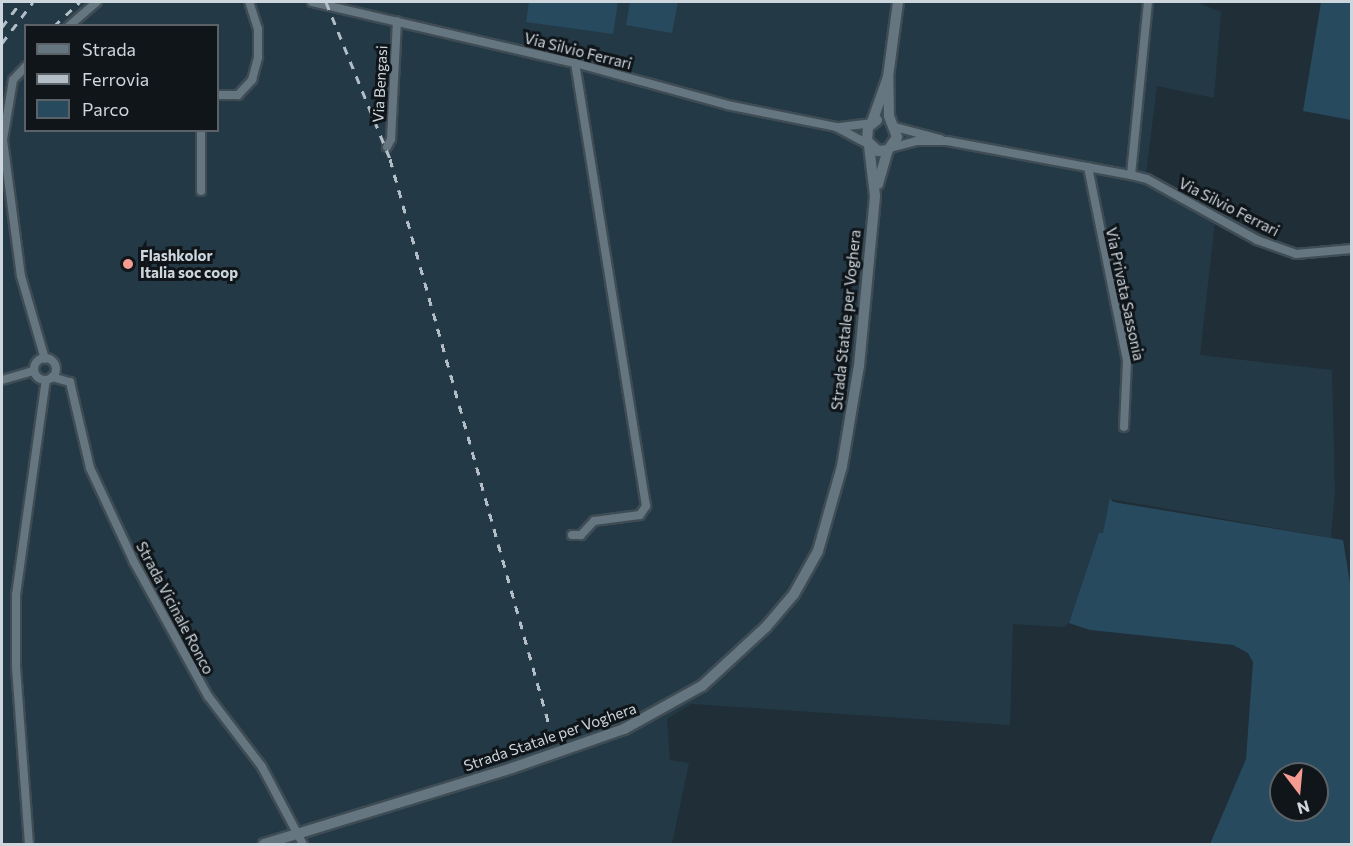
<!DOCTYPE html>
<style>
body{margin:0}
#map{position:relative;width:1353px;height:846px;overflow:hidden;background:#1f2e37;font-family:Commissioner,sans-serif}
div>[style]{position:absolute}
.built>*{inset:0;background:#233946}
.green>*{inset:0;background:#284a5e}
.roads{filter:drop-shadow(2px 0 #3f4c54) drop-shadow(-2px 0 #3f4c54) drop-shadow(0 2px #3f4c54) drop-shadow(0 -2px #3f4c54)}
.street>*{height:8px;margin:-4px;padding:0 4px;transform-origin:4px;border-radius:4px;background:#657681}
.street>.ring{margin:-4px;padding:0;box-sizing:content-box;background:none;border:8px solid #657681;border-radius:50%}
.secondary>*{height:10px;margin:-5px;padding:0 5px;transform-origin:5px;border-radius:5px;background:#657681}
.rail>*{height:3px;margin-top:-1.5px;transform-origin:0;background:repeating-linear-gradient(90deg,#b3bdc5 0 8px,transparent 0 16px)}
.dots>*{width:16px;height:16px;translate:-50% -50%;box-sizing:border-box;border:3px solid #0f1519;border-radius:50%}
span{translate:-50% -50%;white-space:nowrap;text-align:center;line-height:1.15;-webkit-text-stroke:6px #0f1519;paint-order:stroke}
.street-label{font-size:15px;color:#cdd6dd}
.poi-label{font-size:15px;color:#cdd6dd;font-weight:700}
.left{translate:0 -50%;text-align:left}
.frame{position:absolute;inset:0;border:3px solid #cdd6dd;pointer-events:none}
.legend{position:absolute;left:24px;top:24px;width:195px;height:108px;box-sizing:border-box;background:#0f1519;border:2px solid #5b6267;margin:0;padding:8px 10px;list-style:none;font-size:18px;color:#cdd6dd}
.legend li{display:flex;align-items:center;gap:12px;height:30px}
.legend b{width:30px;border:2px solid #5b6267}
.north{position:absolute;left:1269px;top:762px;width:60px;height:60px;box-sizing:border-box;background:#0f1519;border:2px solid #5b6267;border-radius:50%;rotate:164deg;font-size:16px;font-weight:700;line-height:24px;text-align:center;color:#cdd6dd}
.north::after{content:'';display:block;margin:auto;width:21px;height:27px;background:#f59c92;clip-path:polygon(50% 0,100% 100%,50% 72%,0 100%)}
</style>
<div id="map">
<div class="built">
<div style="clip-path:polygon(evenodd,2px 2px,1196px 2px,1221px 12px,1214px 98px,1157px 86px,1146px 174px,1216px 213px,1200px 355px,1332px 370px,1335px 491px,1331px 538px,1111px 499px,1103px 534px,1099px 534px,1069px 623px,1064px 627px,1013px 624px,1010px 725px,691px 704px,667px 719px,670px 760px,689px 763px,672px 844px,2px 844px,2px 2px,26px 26px,218px 26px,218px 130px,26px 130px,26px 26px)"></div>
</div>
<div class="green">
<div style="clip-path:polygon(529px 2px,618px 2px,613px 34px,526px 22px)"></div>
<div style="clip-path:polygon(630px 2px,678px 2px,672px 33px,626px 25px)"></div>
<div style="clip-path:polygon(1321px 2px,1351px 2px,1351px 120px,1303px 111px)"></div>
<div style="clip-path:polygon(evenodd,1110px 498px,1113px 502px,1343px 540px,1350px 583px,1351px 844px,1210px 844px,1246px 759px,1253px 662px,1248px 653px,1233px 645px,1090px 630px,1069px 623px,1099px 533px,1103px 533px,1110px 498px,1281px 774px,1317px 774px,1317px 810px,1281px 810px,1281px 774px)"></div>
</div>
<div class="roads">
<div class="street">
<div style="left:312px;top:2px;width:270px;rotate:13.1deg"></div>
<div style="left:575px;top:63px;width:158px;rotate:15.4deg"></div>
<div style="left:727px;top:105px;width:111px;rotate:11.4deg"></div>
<div style="left:836px;top:127px;width:36px;rotate:28deg"></div>
<div style="left:69px;top:26px;width:37px;rotate:-41deg"></div>
<div style="left:26px;top:66px;width:19px;rotate:133deg"></div>
<div style="left:13px;top:80px;width:61px;rotate:99.5deg"></div>
<div style="left:3px;top:140px;width:137px;rotate:82.5deg"></div>
<div style="left:21px;top:276px;width:86px;rotate:73.9deg"></div>
<div style="left:218px;top:95px;width:20px"></div>
<div style="left:238px;top:95px;width:21px;rotate:-47deg"></div>
<div style="left:252px;top:80px;width:24px;rotate:-75deg"></div>
<div style="left:258px;top:57px;width:28px;rotate:-90deg"></div>
<div style="left:258px;top:29px;width:28px;rotate:-108deg"></div>
<div style="left:840px;top:127px;width:31px;rotate:-7deg"></div>
<div style="left:895px;top:127px;width:47px;rotate:14.9deg"></div>
<div style="left:387px;top:147px;width:9px;rotate:-63deg"></div>
<div style="left:391px;top:139px;width:118px;rotate:-87.1deg"></div>
<div style="left:890px;top:148px;width:27px;rotate:-15deg"></div>
<div style="left:916px;top:141px;width:31px"></div>
<div style="left:947px;top:141px;width:187px;rotate:10.5deg"></div>
<div style="left:1131px;top:175px;width:16px;rotate:14deg"></div>
<div style="left:1147px;top:179px;width:126px;rotate:29deg"></div>
<div style="left:1257px;top:240px;width:41px;rotate:19.7deg"></div>
<div style="left:1296px;top:254px;width:56px;rotate:-5.1deg"></div>
<div style="left:1088px;top:167px;width:198px;rotate:78.6deg"></div>
<div style="left:1127px;top:361px;width:66px;rotate:92.6deg"></div>
<div style="left:1131px;top:175px;width:174px;rotate:-84.4deg"></div>
<div style="left:201px;top:191px;width:61px;rotate:-90deg"></div>
<div class="ring" style="left:34px;top:358px;width:14px;height:14px"></div>
<div style="left:52px;top:377px;width:19px;rotate:16deg"></div>
<div style="left:70px;top:382px;width:88px;rotate:76.9deg"></div>
<div style="left:90px;top:468px;width:104px;rotate:64.9deg"></div>
<div style="left:134px;top:562px;width:153px;rotate:61.1deg"></div>
<div style="left:208px;top:696px;width:89px;rotate:52.7deg"></div>
<div style="left:262px;top:767px;width:87px;rotate:62deg"></div>
<div style="left:2px;top:380px;width:33px;rotate:-16deg"></div>
<div style="left:572px;top:535px;width:9px"></div>
<div style="left:581px;top:535px;width:19px;rotate:-47deg"></div>
<div style="left:594px;top:521px;width:46px;rotate:-7.4deg"></div>
<div style="left:640px;top:515px;width:11px;rotate:-56deg"></div>
<div style="left:646px;top:506px;width:449px;rotate:-99.1deg"></div>
<div style="left:29px;top:844px;width:177px;rotate:-94.2deg"></div>
<div style="left:16px;top:667px;width:72px;rotate:-90deg"></div>
<div style="left:16px;top:595px;width:217px;rotate:-82.1deg"></div>
</div>
<div class="secondary">
<div style="left:877px;top:120px;width:11px;rotate:142deg"></div>
<div style="left:868px;top:127px;width:14px;rotate:94deg"></div>
<div style="left:867px;top:141px;width:15px;rotate:42deg"></div>
<div style="left:878px;top:151px;width:10px;rotate:-6deg"></div>
<div style="left:872px;top:122px;width:48px;rotate:-70.4deg"></div>
<div style="left:888px;top:77px;width:76px;rotate:-82.4deg"></div>
<div style="left:878px;top:184px;width:35px;rotate:-74deg"></div>
<div style="left:888px;top:150px;width:16px;rotate:-55deg"></div>
<div style="left:897px;top:137px;width:22px;rotate:-111deg"></div>
<div style="left:889px;top:116px;width:39px;rotate:-91deg"></div>
<div style="left:264px;top:844px;width:259px;rotate:-17deg"></div>
<div style="left:512px;top:768px;width:119px;rotate:-19.2deg"></div>
<div style="left:624px;top:729px;width:89px;rotate:-28.9deg"></div>
<div style="left:702px;top:686px;width:87px;rotate:-42.7deg"></div>
<div style="left:766px;top:627px;width:43px;rotate:-49.7deg"></div>
<div style="left:794px;top:594px;width:49px;rotate:-60.8deg"></div>
<div style="left:818px;top:551px;width:88px;rotate:-74.2deg"></div>
<div style="left:842px;top:466px;width:101px;rotate:-80.4deg"></div>
<div style="left:859px;top:366px;width:171px;rotate:-84.6deg"></div>
<div style="left:875px;top:196px;width:50px;rotate:-96.8deg"></div>
</div>
</div>
<div class="rail">
<div style="left:326px;top:2px;width:170px;rotate:67.8deg"></div>
<div style="left:390px;top:159px;width:584px;rotate:74.3deg"></div>
<div style="left:54px;top:26px;width:35px;rotate:-43deg"></div>
<div style="left:2px;top:27px;width:31px;rotate:-53deg"></div>
<div style="left:2px;top:43px;width:51px;rotate:-52.9deg"></div>
</div>
<div class="dots">
<div style="left:128px;top:264px;background:#f59c92"></div>
</div>
<div class="street-label">
<span style="left:578px;top:51px;rotate:14deg">Via Silvio Ferrari</span>
<span style="left:380px;top:84px;rotate:-87deg">Via Bengasi</span>
<span style="left:1229px;top:207px;rotate:27deg">Via Silvio Ferrari</span>
<span style="left:1125px;top:294px;rotate:78deg">Via Privata Sassonia</span>
<span style="left:846px;top:320px;rotate:-84deg">Strada Statale per Voghera</span>
<span style="left:175px;top:608px;rotate:62deg">Strada Vicinale Ronco</span>
<span style="left:550px;top:737px;rotate:-19deg">Strada Statale per Voghera</span>
</div>
<div class="poi-label">
<span class="left" style="left:140px;top:264px">Flashkolor<br>Italia soc coop</span>
</div>
<div class="frame"></div>
<ul class="legend">
<li><b style="height:8px;background:#657681"></b>Strada</li>
<li><b style="height:8px;background:#b3bdc5"></b>Ferrovia</li>
<li><b style="height:16px;background:#284a5e"></b>Parco</li>
</ul>
<div class="north">N</div>
</div>
